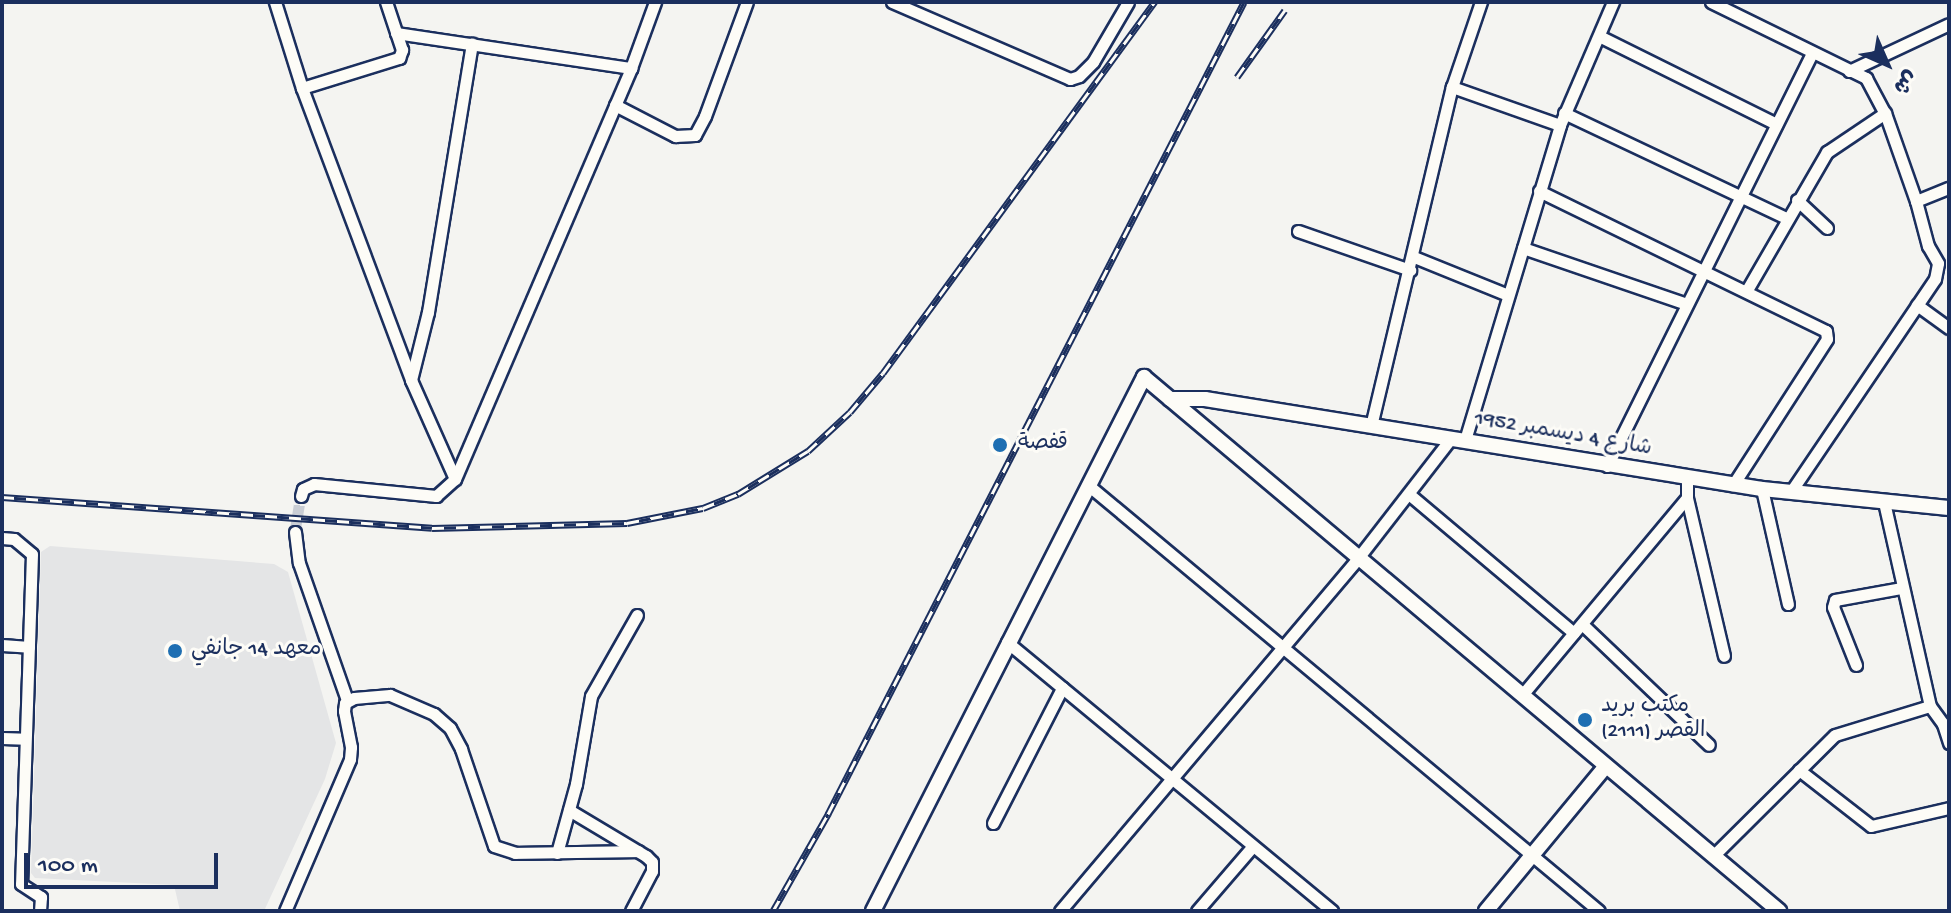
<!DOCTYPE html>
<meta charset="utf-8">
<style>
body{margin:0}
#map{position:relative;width:1951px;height:913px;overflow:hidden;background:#f4f4f1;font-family:"Gochi Hand","Playpen Sans Arabic",sans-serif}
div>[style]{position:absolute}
.built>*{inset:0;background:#e4e5e6}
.minor-tunnel>*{height:11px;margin-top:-5.5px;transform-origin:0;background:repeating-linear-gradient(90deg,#c9cdd4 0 11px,transparent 0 16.5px)}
.roads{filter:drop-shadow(2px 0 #1b2f5e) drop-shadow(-2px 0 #1b2f5e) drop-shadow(0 2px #1b2f5e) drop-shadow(0 -2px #1b2f5e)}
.minor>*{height:11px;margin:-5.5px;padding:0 5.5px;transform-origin:5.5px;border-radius:5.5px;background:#fdfcf7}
.tertiary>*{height:14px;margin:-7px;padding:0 7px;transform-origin:7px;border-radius:7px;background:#fdfcf7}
.rail>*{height:7px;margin-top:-3.5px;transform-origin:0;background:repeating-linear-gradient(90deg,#fdfcf7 0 12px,#1b2f5e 0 24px);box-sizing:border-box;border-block:2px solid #1b2f5e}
.dots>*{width:22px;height:22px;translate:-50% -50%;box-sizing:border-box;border:4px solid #fdfcf7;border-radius:50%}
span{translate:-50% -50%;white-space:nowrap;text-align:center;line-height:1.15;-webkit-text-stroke:6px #fdfcf7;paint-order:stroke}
.street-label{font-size:22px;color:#1b2f5e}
.poi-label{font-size:22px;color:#1b2f5e}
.left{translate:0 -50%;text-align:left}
.frame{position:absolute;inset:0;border:4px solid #1b2f5e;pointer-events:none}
.north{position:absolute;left:1847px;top:24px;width:80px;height:80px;-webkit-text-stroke:6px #fdfcf7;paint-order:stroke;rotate:135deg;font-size:22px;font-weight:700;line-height:32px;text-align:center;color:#1b2f5e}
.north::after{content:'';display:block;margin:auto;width:28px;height:36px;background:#1b2f5e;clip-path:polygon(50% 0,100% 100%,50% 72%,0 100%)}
.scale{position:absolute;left:24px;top:853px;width:194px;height:36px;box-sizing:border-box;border:4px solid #1b2f5e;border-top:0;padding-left:10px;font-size:24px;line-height:28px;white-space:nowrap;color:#1b2f5e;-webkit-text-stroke:6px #fdfcf7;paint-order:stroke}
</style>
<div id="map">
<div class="built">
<div style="clip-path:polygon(50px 546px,274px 564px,288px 572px,336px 743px,325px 779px,264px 911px,180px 911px,174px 885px,35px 878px,31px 873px,41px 552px)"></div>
</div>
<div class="minor-tunnel">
<div style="left:295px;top:532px;width:36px;rotate:-81deg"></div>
</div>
<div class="roads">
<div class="minor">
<div style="left:275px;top:2px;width:90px;rotate:72.6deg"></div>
<div style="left:302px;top:88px;width:312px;rotate:69.5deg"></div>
<div style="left:411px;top:380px;width:108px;rotate:66deg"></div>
<div style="left:892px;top:2px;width:194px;rotate:23.4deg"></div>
<div style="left:1070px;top:79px;width:9px;rotate:-18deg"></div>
<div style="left:1079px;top:76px;width:20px;rotate:-45deg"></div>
<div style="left:1093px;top:62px;width:69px;rotate:-59.7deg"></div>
<div style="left:1711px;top:2px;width:173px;rotate:26.1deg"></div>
<div style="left:1866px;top:78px;width:40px;rotate:62deg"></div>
<div style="left:1885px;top:113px;width:93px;rotate:70.6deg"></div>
<div style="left:396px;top:33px;width:238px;rotate:8.5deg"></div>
<div style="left:1599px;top:36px;width:198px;rotate:26.4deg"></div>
<div style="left:1849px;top:71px;width:110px;rotate:-25.2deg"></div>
<div style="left:1452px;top:87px;width:114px;rotate:19.4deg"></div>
<div style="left:302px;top:88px;width:102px;rotate:-17.2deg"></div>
<div style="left:399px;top:58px;width:9px;rotate:-69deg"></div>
<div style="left:402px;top:50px;width:51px;rotate:-108.4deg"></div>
<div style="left:615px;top:105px;width:68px;rotate:27.3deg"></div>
<div style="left:675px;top:136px;width:20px;rotate:-3deg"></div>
<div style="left:695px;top:135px;width:21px;rotate:-62deg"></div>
<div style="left:705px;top:116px;width:121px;rotate:-69.8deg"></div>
<div style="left:1564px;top:113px;width:246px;rotate:25.3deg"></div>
<div style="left:1539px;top:191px;width:319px;rotate:26deg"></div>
<div style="left:1826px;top:331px;width:8px;rotate:83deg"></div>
<div style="left:1827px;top:339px;width:174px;rotate:122.8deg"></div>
<div style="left:1797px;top:200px;width:41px;rotate:43deg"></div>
<div style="left:1298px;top:231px;width:119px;rotate:19.2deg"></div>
<div style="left:1523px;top:248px;width:173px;rotate:18.9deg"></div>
<div style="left:1414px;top:257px;width:101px;rotate:22deg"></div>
<div style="left:1747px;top:290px;width:160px;rotate:-59.9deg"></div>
<div style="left:1827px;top:152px;width:70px;rotate:-33.9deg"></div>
<div style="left:1917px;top:305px;width:39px;rotate:36deg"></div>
<div style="left:411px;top:380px;width:70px;rotate:-76deg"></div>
<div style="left:428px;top:312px;width:272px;rotate:-80.7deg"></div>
<div style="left:1371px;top:426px;width:349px;rotate:-76.6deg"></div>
<div style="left:1452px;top:87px;width:90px;rotate:-71.2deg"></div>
<div style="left:1465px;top:440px;width:329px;rotate:-73.2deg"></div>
<div style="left:1560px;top:125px;width:134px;rotate:-66.7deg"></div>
<div style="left:1607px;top:466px;width:461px;rotate:-63.6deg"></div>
<div style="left:1687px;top:479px;width:19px;rotate:90deg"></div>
<div style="left:1687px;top:498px;width:162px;rotate:76.8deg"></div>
<div style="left:1088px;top:485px;width:665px;rotate:39.82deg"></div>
<div style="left:1762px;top:489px;width:118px;rotate:77.3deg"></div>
<div style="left:1792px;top:490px;width:255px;rotate:-55.9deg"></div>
<div style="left:1935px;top:279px;width:16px;rotate:-79deg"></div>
<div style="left:1938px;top:263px;width:20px;rotate:-120deg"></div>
<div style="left:1928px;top:246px;width:47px;rotate:-104.9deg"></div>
<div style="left:1916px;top:201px;width:35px;rotate:-22deg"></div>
<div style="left:1410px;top:495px;width:214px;rotate:40.1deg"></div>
<div style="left:301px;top:496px;width:7px;rotate:-74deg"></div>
<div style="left:303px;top:489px;width:12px;rotate:-24deg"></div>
<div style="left:314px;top:484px;width:123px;rotate:5.6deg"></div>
<div style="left:436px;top:496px;width:25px;rotate:-42deg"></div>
<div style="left:455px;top:479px;width:447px;rotate:-66.8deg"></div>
<div style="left:631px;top:68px;width:70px;rotate:-70deg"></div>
<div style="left:1884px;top:502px;width:209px;rotate:77.3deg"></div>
<div style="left:295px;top:532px;width:31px;rotate:83deg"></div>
<div style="left:299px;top:563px;width:145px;rotate:70.7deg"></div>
<div style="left:2px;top:538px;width:12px;rotate:5deg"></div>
<div style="left:14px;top:539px;width:23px;rotate:40deg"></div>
<div style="left:32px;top:554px;width:330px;rotate:91.9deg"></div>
<div style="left:21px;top:884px;width:24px;rotate:33deg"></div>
<div style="left:41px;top:897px;width:14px;rotate:94deg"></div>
<div style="left:1582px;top:624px;width:175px;rotate:43.6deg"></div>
<div style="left:1007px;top:642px;width:422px;rotate:39.6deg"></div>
<div style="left:2px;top:645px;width:27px;rotate:4deg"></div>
<div style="left:1856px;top:665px;width:62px;rotate:-111.6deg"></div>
<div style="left:1833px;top:607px;width:7px;rotate:-74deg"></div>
<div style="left:1835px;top:600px;width:68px;rotate:-10.2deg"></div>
<div style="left:1522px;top:695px;width:257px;rotate:-50.1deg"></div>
<div style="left:2px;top:738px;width:23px;rotate:2deg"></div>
<div style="left:1799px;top:770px;width:91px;rotate:37.9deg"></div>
<div style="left:1871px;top:826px;width:80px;rotate:-13deg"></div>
<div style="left:569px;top:810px;width:90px;rotate:30.9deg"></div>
<div style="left:646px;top:856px;width:8px;rotate:45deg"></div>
<div style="left:652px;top:862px;width:9px;rotate:90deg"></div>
<div style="left:652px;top:871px;width:45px;rotate:117.7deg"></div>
<div style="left:993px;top:823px;width:152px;rotate:-62.9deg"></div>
<div style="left:557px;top:853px;width:72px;rotate:-74.6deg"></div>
<div style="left:576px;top:784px;width:89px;rotate:-80.3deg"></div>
<div style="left:591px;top:696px;width:93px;rotate:-60.4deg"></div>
<div style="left:1714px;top:855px;width:170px;rotate:-44.8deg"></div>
<div style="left:1835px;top:735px;width:99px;rotate:-17deg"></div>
<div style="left:1930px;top:706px;width:22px;rotate:54deg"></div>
<div style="left:1943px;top:724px;width:20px;rotate:72deg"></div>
<div style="left:285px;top:911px;width:165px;rotate:-66.8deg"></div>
<div style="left:350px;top:759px;width:12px;rotate:-85deg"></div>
<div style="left:351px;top:747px;width:37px;rotate:-101deg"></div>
<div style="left:344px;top:711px;width:8px;rotate:-83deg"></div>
<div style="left:345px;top:703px;width:10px;rotate:-29deg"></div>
<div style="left:354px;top:698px;width:36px;rotate:-5deg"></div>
<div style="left:390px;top:695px;width:48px;rotate:23.4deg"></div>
<div style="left:434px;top:714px;width:21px;rotate:41deg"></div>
<div style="left:450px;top:728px;width:24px;rotate:62deg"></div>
<div style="left:461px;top:749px;width:102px;rotate:71.2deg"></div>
<div style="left:494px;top:846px;width:22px;rotate:18deg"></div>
<div style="left:515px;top:853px;width:123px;rotate:-0.9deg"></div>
<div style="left:1060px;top:911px;width:462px;rotate:-49.8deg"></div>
<div style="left:1358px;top:558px;width:152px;rotate:-52.2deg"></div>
<div style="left:1197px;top:911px;width:84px;rotate:-49.3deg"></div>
</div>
<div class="tertiary">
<div style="left:1170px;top:399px;width:35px"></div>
<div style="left:1205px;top:399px;width:564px;rotate:9.18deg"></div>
<div style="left:1762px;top:489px;width:188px;rotate:5.8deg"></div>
<div style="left:873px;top:911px;width:599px;rotate:-63.09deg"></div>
<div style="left:1144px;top:377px;width:830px;rotate:40.06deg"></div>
<div style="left:1486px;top:911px;width:188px;rotate:-50.4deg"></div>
</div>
</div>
<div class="rail">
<div style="left:1237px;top:77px;width:82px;rotate:-54.4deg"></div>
<div style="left:2px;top:497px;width:431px;rotate:4.1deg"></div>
<div style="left:432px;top:528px;width:195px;rotate:-1.5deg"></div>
<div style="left:627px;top:523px;width:77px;rotate:-11.2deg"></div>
<div style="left:703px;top:508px;width:38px;rotate:-22deg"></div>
<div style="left:738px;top:494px;width:82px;rotate:-31.6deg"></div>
<div style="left:808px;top:451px;width:57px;rotate:-42.9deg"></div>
<div style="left:850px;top:412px;width:51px;rotate:-49.8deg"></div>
<div style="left:883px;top:373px;width:460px;rotate:-53.8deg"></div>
<div style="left:773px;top:911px;width:112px;rotate:-60.4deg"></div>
<div style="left:828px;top:814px;width:912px;rotate:-62.87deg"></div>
</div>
<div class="dots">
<div style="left:1000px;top:445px;background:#1f6fb2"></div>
<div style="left:175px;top:651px;background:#1f6fb2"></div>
<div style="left:1585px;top:720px;background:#1f6fb2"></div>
</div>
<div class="street-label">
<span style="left:1563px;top:435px;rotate:10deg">شارع 4 ديسمبر 1952</span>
</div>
<div class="poi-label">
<span class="left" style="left:1018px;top:445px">قفصة</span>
<span class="left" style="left:191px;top:651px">معهد 14 جانفي</span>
<span class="left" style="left:1601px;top:720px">مكتب بريد<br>القصر (2111)</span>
</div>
<div class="frame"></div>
<div class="north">ش</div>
<div class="scale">100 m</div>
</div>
